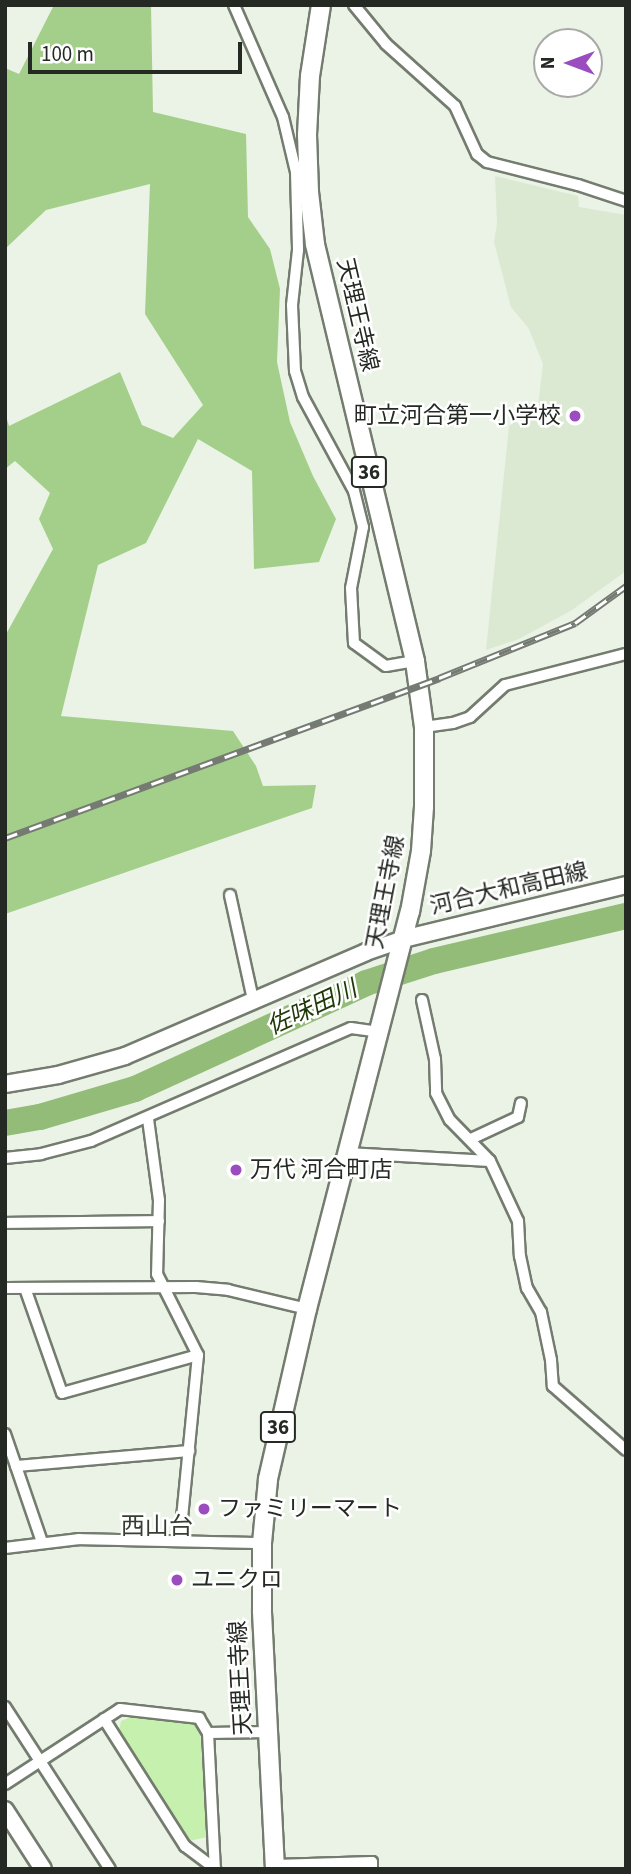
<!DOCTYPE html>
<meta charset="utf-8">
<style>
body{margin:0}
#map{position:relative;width:631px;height:1874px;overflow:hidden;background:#eaf3e5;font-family:"Source Sans 3","Noto Sans JP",sans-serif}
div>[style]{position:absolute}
.built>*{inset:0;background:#dbe9d3}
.green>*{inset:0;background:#c6f0ad}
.forest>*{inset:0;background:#a4cf8a}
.river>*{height:26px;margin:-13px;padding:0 13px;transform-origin:13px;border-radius:13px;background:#92bc78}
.roads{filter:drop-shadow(2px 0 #747c6f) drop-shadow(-2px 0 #747c6f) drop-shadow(0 2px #747c6f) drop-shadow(0 -2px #747c6f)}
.street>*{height:10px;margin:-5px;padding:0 5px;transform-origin:5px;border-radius:5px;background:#fff}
.secondary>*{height:16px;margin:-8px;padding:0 8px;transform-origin:8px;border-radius:8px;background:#fff}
.primary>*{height:18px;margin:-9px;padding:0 9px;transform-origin:9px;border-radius:9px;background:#fff}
.rail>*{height:7px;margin-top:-3.5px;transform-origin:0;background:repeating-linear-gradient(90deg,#fff 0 13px,#757b72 0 26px);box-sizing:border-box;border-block:2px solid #757b72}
.dots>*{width:19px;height:19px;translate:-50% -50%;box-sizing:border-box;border:4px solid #fff;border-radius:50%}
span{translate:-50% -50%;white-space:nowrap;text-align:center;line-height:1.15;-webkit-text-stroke:5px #fff;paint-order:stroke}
.shield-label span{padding:2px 5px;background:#fff;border:2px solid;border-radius:5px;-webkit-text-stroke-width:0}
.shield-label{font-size:21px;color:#252923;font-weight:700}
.street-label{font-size:23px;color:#252923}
.poi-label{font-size:23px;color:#252923}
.right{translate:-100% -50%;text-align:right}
.left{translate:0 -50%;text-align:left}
.water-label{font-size:24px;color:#1d3706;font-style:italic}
.neighbourhood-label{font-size:24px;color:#363e32}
.frame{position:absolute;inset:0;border:7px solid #252923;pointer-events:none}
.north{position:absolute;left:533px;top:28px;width:70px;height:70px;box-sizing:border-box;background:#fff;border:2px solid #a8a9a7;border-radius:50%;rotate:270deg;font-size:19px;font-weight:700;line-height:28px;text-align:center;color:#252923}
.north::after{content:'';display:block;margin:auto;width:24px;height:32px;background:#9b4dbf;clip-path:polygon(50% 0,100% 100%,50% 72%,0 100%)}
.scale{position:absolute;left:28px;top:42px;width:214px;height:32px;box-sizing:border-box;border:4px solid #252923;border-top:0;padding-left:9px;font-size:21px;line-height:24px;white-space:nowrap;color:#252923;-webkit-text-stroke:5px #fff;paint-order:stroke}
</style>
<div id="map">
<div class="built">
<div style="clip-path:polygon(495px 176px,578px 196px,579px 207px,626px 215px,626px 571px,572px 610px,519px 639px,486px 650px,509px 426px,538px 406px,543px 364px,529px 329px,511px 307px,494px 242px,497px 223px)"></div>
</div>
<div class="green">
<div style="clip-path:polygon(131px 1717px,193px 1724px,200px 1729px,207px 1837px,189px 1841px,119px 1731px,121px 1721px)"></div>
</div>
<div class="forest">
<div style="clip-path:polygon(54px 5px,151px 5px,153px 112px,246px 134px,248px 217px,270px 249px,280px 289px,277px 362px,290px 422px,313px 476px,336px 519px,319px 562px,254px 569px,252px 471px,198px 439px,146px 543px,98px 565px,61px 716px,233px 731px,256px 766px,263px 786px,316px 785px,312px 808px,5px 914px,5px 636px,53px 549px,39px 519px,50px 493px,15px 461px,5px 469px,5px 413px,9px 426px,120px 372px,142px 425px,173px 438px,203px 405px,145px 314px,150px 184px,46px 210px,5px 249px,5px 68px,19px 74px)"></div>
</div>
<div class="river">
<div style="left:5px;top:1123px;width:36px;rotate:-10deg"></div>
<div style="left:40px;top:1117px;width:99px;rotate:-16.4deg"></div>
<div style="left:135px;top:1089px;width:254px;rotate:-24.6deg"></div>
<div style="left:366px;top:983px;width:71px;rotate:-17.9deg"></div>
<div style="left:434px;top:961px;width:197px;rotate:-13.2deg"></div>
</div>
<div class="roads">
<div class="street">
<div style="left:234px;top:5px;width:122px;rotate:66.4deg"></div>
<div style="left:283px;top:117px;width:57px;rotate:76.7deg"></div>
<div style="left:296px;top:172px;width:78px;rotate:88.5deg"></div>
<div style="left:298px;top:250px;width:55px;rotate:96.2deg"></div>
<div style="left:292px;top:305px;width:66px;rotate:87.4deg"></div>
<div style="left:295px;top:371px;width:27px;rotate:73deg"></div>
<div style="left:303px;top:397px;width:107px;rotate:61.5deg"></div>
<div style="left:354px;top:491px;width:37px;rotate:76deg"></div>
<div style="left:363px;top:527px;width:62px;rotate:101.1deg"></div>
<div style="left:351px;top:588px;width:55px;rotate:86.9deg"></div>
<div style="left:354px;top:643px;width:39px;rotate:36deg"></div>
<div style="left:386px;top:666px;width:29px;rotate:-10deg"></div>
<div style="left:354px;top:5px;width:50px;rotate:50.6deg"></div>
<div style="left:386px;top:44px;width:93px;rotate:41.9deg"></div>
<div style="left:455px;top:106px;width:53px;rotate:65.4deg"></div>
<div style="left:477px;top:154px;width:13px;rotate:39deg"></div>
<div style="left:487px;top:162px;width:94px;rotate:14.2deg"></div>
<div style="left:578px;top:185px;width:51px;rotate:18.4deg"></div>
<div style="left:424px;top:727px;width:29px;rotate:-8deg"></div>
<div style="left:453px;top:723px;width:18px;rotate:-19deg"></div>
<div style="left:470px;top:717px;width:47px;rotate:-42.4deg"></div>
<div style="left:505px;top:685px;width:125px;rotate:-14.4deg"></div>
<div style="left:230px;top:895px;width:107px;rotate:77.6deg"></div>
<div style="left:422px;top:1000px;width:60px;rotate:77.6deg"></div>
<div style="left:435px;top:1059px;width:34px;rotate:88deg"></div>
<div style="left:436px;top:1093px;width:30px;rotate:63deg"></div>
<div style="left:450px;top:1120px;width:57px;rotate:45.7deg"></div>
<div style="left:490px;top:1161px;width:66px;rotate:65deg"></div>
<div style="left:518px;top:1221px;width:35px;rotate:87deg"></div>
<div style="left:520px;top:1256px;width:33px;rotate:78deg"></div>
<div style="left:527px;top:1288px;width:28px;rotate:60deg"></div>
<div style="left:541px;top:1312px;width:49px;rotate:78.2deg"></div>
<div style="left:551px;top:1360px;width:26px;rotate:86deg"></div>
<div style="left:553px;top:1386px;width:97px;rotate:41.2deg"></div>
<div style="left:148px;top:1119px;width:82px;rotate:82.3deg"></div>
<div style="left:159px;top:1200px;width:74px;rotate:91.5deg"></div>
<div style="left:157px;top:1274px;width:91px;rotate:63.2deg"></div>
<div style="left:198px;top:1355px;width:186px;rotate:95.6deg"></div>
<div style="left:471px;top:1139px;width:52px;rotate:-25.1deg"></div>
<div style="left:518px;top:1117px;width:14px;rotate:-78deg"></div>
<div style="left:347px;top:1153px;width:143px;rotate:3.2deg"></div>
<div style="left:5px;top:1158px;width:36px;rotate:-6deg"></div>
<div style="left:41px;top:1154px;width:52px;rotate:-14.6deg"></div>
<div style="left:91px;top:1141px;width:283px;rotate:-23.5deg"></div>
<div style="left:351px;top:1028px;width:28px;rotate:8deg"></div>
<div style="left:5px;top:1223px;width:154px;rotate:-0.7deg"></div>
<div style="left:5px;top:1288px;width:191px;rotate:-0.3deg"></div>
<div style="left:196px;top:1287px;width:32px;rotate:5deg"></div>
<div style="left:228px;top:1290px;width:81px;rotate:13.5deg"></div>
<div style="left:25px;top:1288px;width:111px;rotate:70.6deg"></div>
<div style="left:62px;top:1393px;width:141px;rotate:-15.6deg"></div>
<div style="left:5px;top:1434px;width:114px;rotate:71.1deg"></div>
<div style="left:16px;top:1466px;width:174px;rotate:-5deg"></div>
<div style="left:5px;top:1548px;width:75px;rotate:-6.9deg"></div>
<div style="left:79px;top:1539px;width:183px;rotate:1.3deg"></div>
<div style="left:5px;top:1707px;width:193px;rotate:57.1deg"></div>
<div style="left:104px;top:1719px;width:151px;rotate:57.5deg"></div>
<div style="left:185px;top:1846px;width:38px;rotate:37deg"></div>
<div style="left:208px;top:1733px;width:136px;rotate:87.1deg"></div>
<div style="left:5px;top:1784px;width:137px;rotate:-33.1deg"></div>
<div style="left:120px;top:1709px;width:80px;rotate:6.5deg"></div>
<div style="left:199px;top:1718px;width:17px;rotate:59deg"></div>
<div style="left:208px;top:1733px;width:60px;rotate:-1deg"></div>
<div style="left:275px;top:1865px;width:97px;rotate:-1.8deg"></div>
<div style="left:372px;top:1862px;width:7px;rotate:90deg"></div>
</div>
<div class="secondary">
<div style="left:5px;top:1084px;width:54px;rotate:-9.6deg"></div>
<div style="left:58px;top:1075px;width:70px;rotate:-15.8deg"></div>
<div style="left:125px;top:1056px;width:262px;rotate:-23.3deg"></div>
<div style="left:366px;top:952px;width:39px;rotate:-19deg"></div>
<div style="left:403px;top:939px;width:229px;rotate:-13.6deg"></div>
<div style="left:5px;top:1810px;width:70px;rotate:57.2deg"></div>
</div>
<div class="primary">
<div style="left:275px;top:1869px;width:259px;rotate:-92.9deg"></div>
<div style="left:262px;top:1610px;width:67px;rotate:-90deg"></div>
<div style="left:262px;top:1543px;width:64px;rotate:-84.6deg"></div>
<div style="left:268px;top:1479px;width:174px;rotate:-77.1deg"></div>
<div style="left:307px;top:1309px;width:410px;rotate:-75.5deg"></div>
<div style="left:410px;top:912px;width:62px;rotate:-79.8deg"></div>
<div style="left:421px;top:851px;width:44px;rotate:-86.1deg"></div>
<div style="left:424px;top:807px;width:80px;rotate:-90deg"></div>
<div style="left:424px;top:727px;width:67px;rotate:-97.8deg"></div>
<div style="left:415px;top:661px;width:429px;rotate:-103.5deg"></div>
<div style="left:315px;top:244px;width:52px;rotate:-96.6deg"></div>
<div style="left:309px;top:192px;width:57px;rotate:-92deg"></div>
<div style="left:307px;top:135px;width:59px;rotate:-87.1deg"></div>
<div style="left:310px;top:76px;width:72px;rotate:-81.2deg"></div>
</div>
</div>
<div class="rail">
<div style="left:5px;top:838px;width:463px;rotate:-20.2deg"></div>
<div style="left:439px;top:678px;width:147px;rotate:-22deg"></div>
<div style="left:575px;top:623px;width:63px;rotate:-36deg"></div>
</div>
<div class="dots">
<div style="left:575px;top:416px;background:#9b4dbf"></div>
<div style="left:236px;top:1170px;background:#9b4dbf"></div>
<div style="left:204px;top:1509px;background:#9b4dbf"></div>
<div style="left:177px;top:1580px;background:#9b4dbf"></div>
</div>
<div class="shield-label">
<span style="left:369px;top:472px">36</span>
<span style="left:278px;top:1427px">36</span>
</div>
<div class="street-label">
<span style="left:357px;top:315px;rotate:77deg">天理王寺線</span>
<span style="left:509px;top:889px;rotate:-13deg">河合大和高田線</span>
<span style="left:386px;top:892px;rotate:-79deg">天理王寺線</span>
<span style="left:241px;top:1678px;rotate:-93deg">天理王寺線</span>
</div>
<div class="poi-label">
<span class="right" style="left:561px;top:416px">町立河合第一小学校</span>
<span class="left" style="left:250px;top:1170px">万代 河合町店</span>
<span class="left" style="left:218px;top:1509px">ファミリーマート</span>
<span class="left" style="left:191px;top:1580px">ユニクロ</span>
</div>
<div class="water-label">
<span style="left:312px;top:1008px;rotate:-25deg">佐味田川</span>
</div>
<div class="neighbourhood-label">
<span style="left:157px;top:1527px">西山台</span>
</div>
<div class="frame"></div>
<div class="north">N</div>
<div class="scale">100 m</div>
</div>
